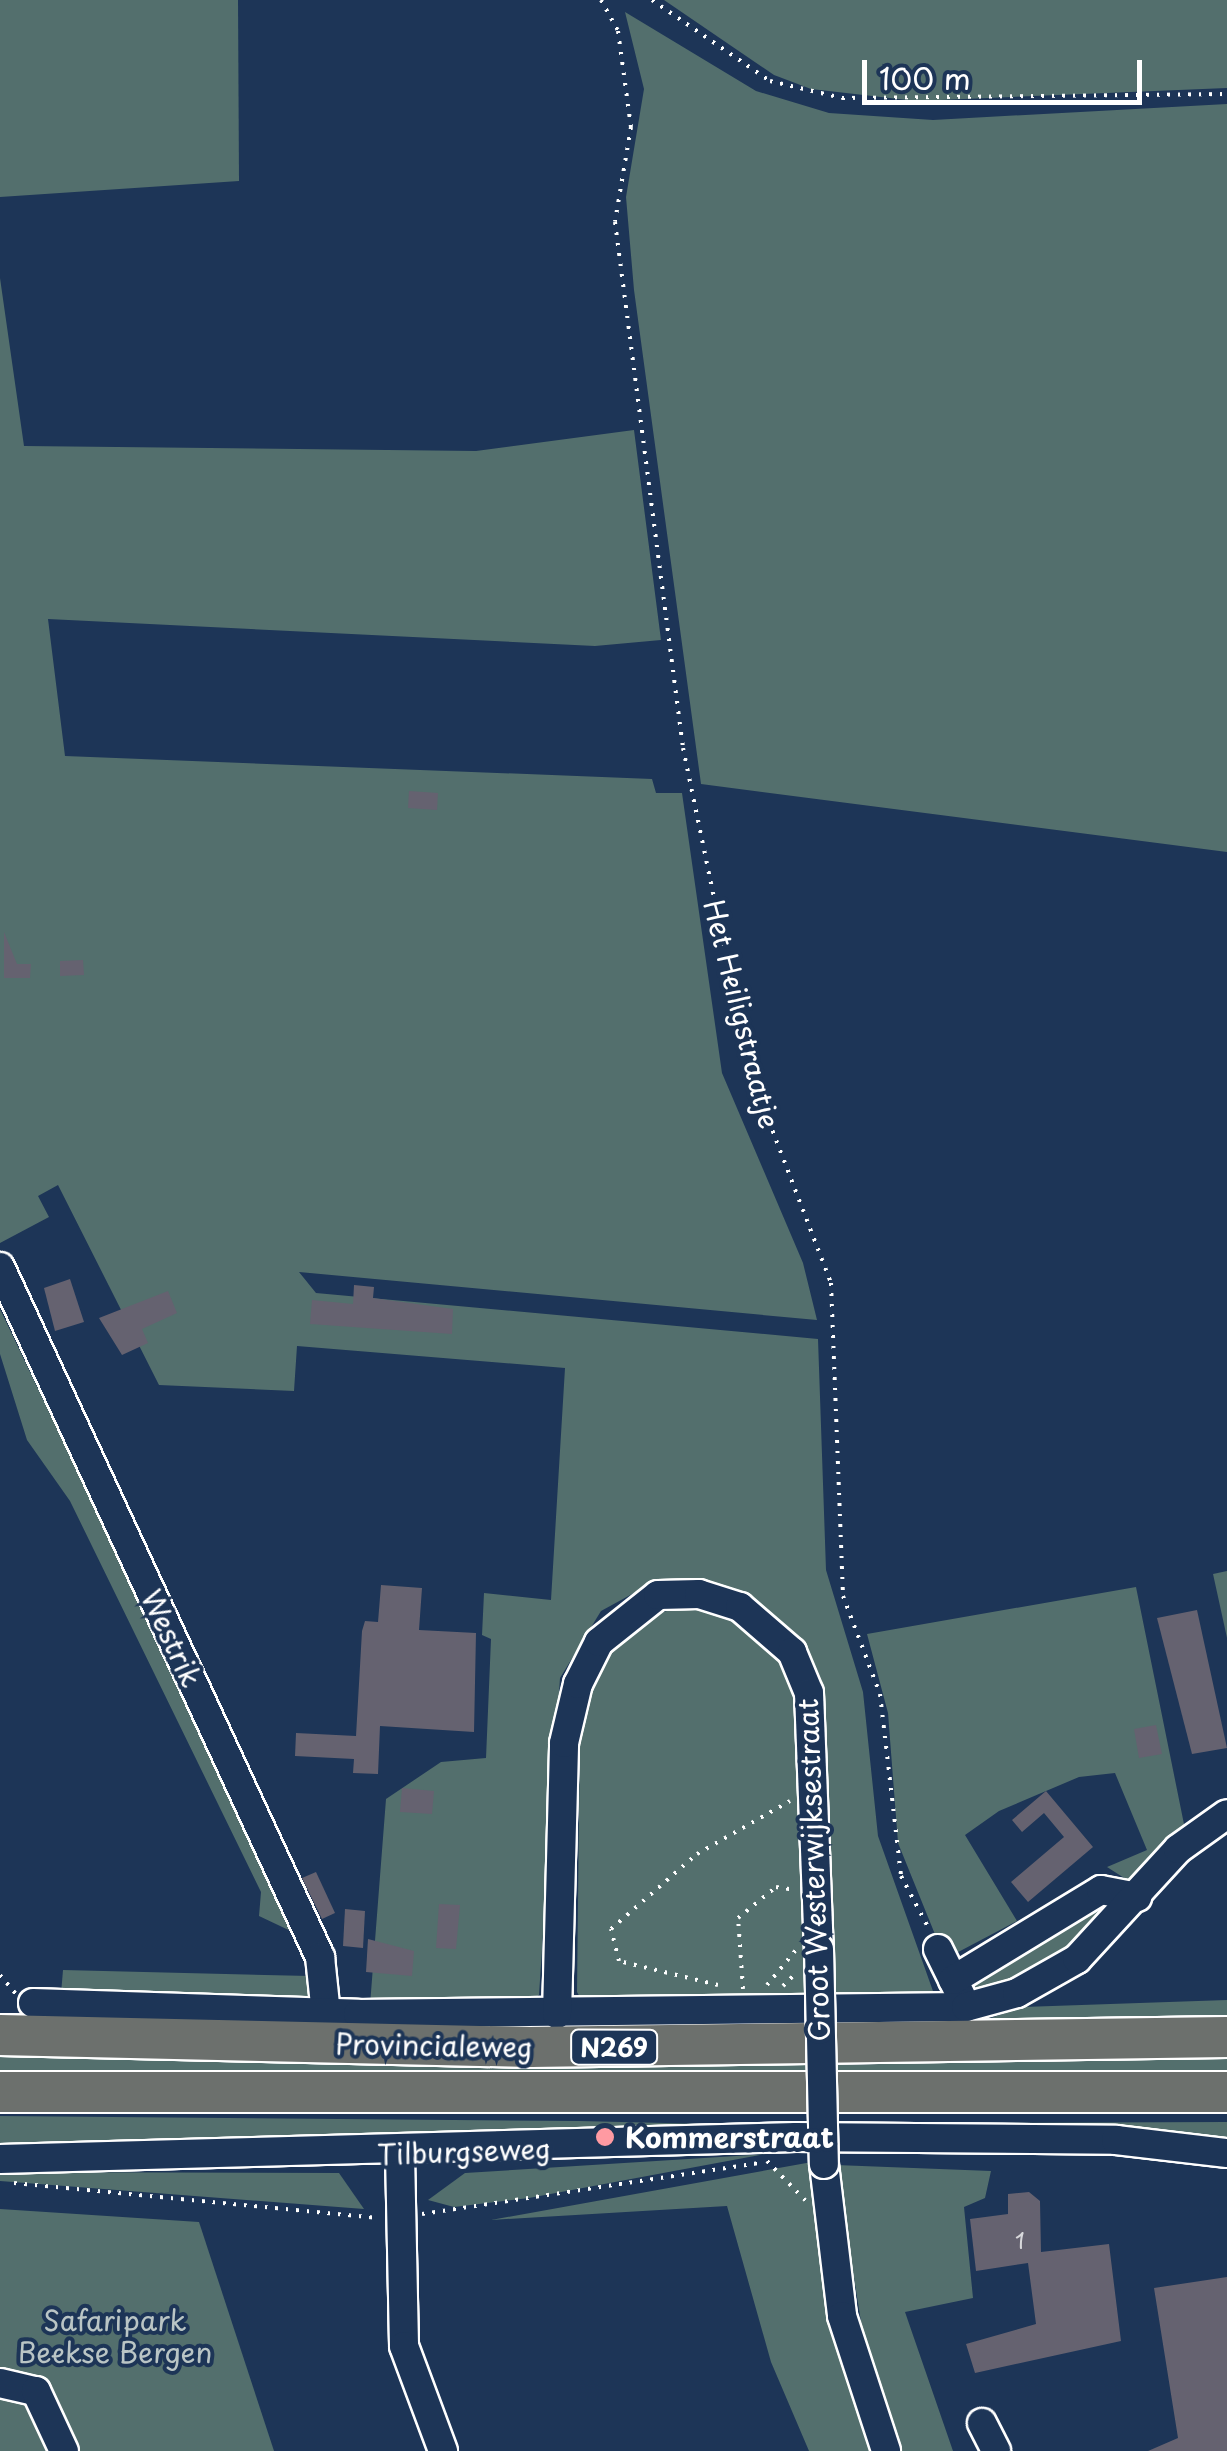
<!DOCTYPE html>
<style>
body{margin:0}
#map{position:relative;width:1227px;height:2451px;overflow:hidden;background:#1d3557;font-family:"Playpen Sans",sans-serif}
div>[style]{position:absolute}
.green>*{inset:0;background:#536f6d}
.building>*{inset:0;background:#656270}
.path>*{height:4px;margin-top:-2px;transform-origin:0;background:repeating-linear-gradient(90deg,#fff 0 2.5px,transparent 0 10.5px)}
.roads{filter:drop-shadow(2px 0 #fff) drop-shadow(-2px 0 #fff) drop-shadow(0 2px #fff) drop-shadow(0 -2px #fff)}
.minor>*{height:28px;margin:-14px;padding:0 14px;transform-origin:14px;border-radius:14px;background:#1d3557}
.highway>*{height:40px;margin:-20px;padding:0 20px;transform-origin:20px;border-radius:20px;background:#6c706d}
.bridges{filter:drop-shadow(2px 0 #fff) drop-shadow(-2px 0 #fff) drop-shadow(0 2px #fff) drop-shadow(0 -2px #fff)}
.minor-bridge>*{height:28px;margin:-14px;padding:0 14px;transform-origin:14px;border-radius:14px;background:#1d3557}
.dots>*{width:28px;height:28px;translate:-50% -50%;box-sizing:border-box;border:5px solid #1d3557;border-radius:50%}
span{translate:-50% -50%;white-space:nowrap;text-align:center;line-height:1.15;-webkit-text-stroke:8px #1d3557;paint-order:stroke}
.number-label{font-size:22px;color:#d8d8db}
.number-label span{-webkit-text-stroke-width:0}
.shield-label span{padding:2px 8px;background:#1d3557;border:2px solid;border-radius:8px;-webkit-text-stroke-width:0}
.shield-label{font-size:25px;color:#fff;font-weight:700}
.street-label{font-size:28px;color:#fff}
.poi-label{font-size:28px;color:#fff;font-weight:700}
.left{translate:0 -50%;text-align:left}
.park-label{font-size:28px;color:#bac5c5}
.scale{position:absolute;left:862px;top:60px;width:280px;height:45px;box-sizing:border-box;border:5px solid #fff;border-top:0;padding-left:12px;font-size:30px;line-height:35px;white-space:nowrap;color:#fff;-webkit-text-stroke:8px #1d3557;paint-order:stroke}
</style>
<div id="map">
<div class="green">
<div style="clip-path:polygon(0 0,238px 0,239px 181px,0 197px)"></div>
<div style="clip-path:polygon(664px 0,1227px 0,1227px 88px,916px 101px,811px 89px,774px 75px)"></div>
<div style="clip-path:polygon(625px 12px,756px 91px,829px 113px,933px 120px,1227px 104px,1227px 852px,701px 784px,634px 290px,626px 197px,644px 89px)"></div>
<div style="clip-path:polygon(0 278px,24px 446px,476px 451px,634px 430px,661px 640px,595px 646px,48px 619px,65px 756px,652px 779px,656px 793px,682px 793px,722px 1073px,803px 1263px,817px 1320px,299px 1272px,316px 1293px,818px 1339px,826px 1570px,863px 1692px,878px 1836px,934px 1994px,832px 2003px,828px 1773px,815px 1687px,694px 1581px,654px 1582px,601px 1611px,560px 1678px,539px 1995px,525px 2005px,370px 2005px,386px 1799px,441px 1762px,486px 1758px,491px 1639px,482px 1635px,484px 1593px,551px 1600px,565px 1368px,297px 1346px,294px 1391px,159px 1385px,58px 1185px,38px 1196px,49px 1217px,0 1243px)"></div>
<div style="clip-path:polygon(0 1309px,275px 1886px,297px 1934px,259px 1916px,261px 1892px,70px 1501px,27px 1440px,0 1354px)"></div>
<div style="clip-path:polygon(1227px 1571px,1227px 1638px,1213px 1574px)"></div>
<div style="clip-path:polygon(1136px 1587px,1186px 1834px,1132px 1883px,1107px 1867px,1147px 1850px,1115px 1773px,1079px 1777px,999px 1811px,965px 1835px,1017px 1921px,945px 1959px,898px 1843px,888px 1713px,867px 1634px)"></div>
<div style="clip-path:polygon(675px 1609px,704px 1609px,748px 1627px,773px 1650px,795px 1696px,809px 2004px,582px 2001px,577px 1992px,580px 1720px,600px 1659px,647px 1616px)"></div>
<div style="clip-path:polygon(1095px 1895px,1112px 1906px,1066px 1952px,1017px 1979px,982px 1991px,970px 1985px)"></div>
<div style="clip-path:polygon(63px 1970px,310px 1976px,310px 1989px,307px 2000px,61px 1994px)"></div>
<div style="clip-path:polygon(1227px 2000px,1227px 2021px,976px 2023px,1023px 2007px)"></div>
<div style="clip-path:polygon(0 2055px,832px 2065px,1227px 2057px,1227px 2080px,0 2075px)"></div>
<div style="clip-path:polygon(0 2116px,579px 2121px,753px 2125px,0 2150px)"></div>
<div style="clip-path:polygon(1227px 2122px,1227px 2142px,957px 2124px,961px 2123px)"></div>
<div style="clip-path:polygon(766px 2154px,529px 2198px,454px 2207px,428px 2200px,465px 2173px)"></div>
<div style="clip-path:polygon(812px 2162px,839px 2355px,874px 2451px,809px 2451px,771px 2362px,727px 2206px,491px 2220px)"></div>
<div style="clip-path:polygon(836px 2165px,991px 2171px,985px 2198px,964px 2207px,973px 2298px,905px 2312px,953px 2451px,900px 2451px,870px 2378px)"></div>
<div style="clip-path:polygon(0 2172px,339px 2173px,364px 2209px,0 2181px)"></div>
<div style="clip-path:polygon(0 2209px,199px 2222px,274px 2451px,0 2451px)"></div>
</div>
<div class="building">
<div style="clip-path:polygon(409px 791px,438px 793px,437px 810px,408px 808px)"></div>
<div style="clip-path:polygon(4px 932px,17px 964px,31px 964px,30px 978px,4px 978px)"></div>
<div style="clip-path:polygon(83px 960px,84px 975px,60px 976px,60px 961px)"></div>
<div style="clip-path:polygon(70px 1279px,84px 1322px,55px 1331px,44px 1288px)"></div>
<div style="clip-path:polygon(354px 1285px,374px 1287px,373px 1298px,453px 1309px,452px 1334px,310px 1324px,312px 1300px,353px 1304px)"></div>
<div style="clip-path:polygon(168px 1291px,177px 1313px,142px 1329px,148px 1343px,122px 1355px,99px 1318px)"></div>
<div style="clip-path:polygon(381px 1585px,422px 1588px,419px 1630px,476px 1633px,474px 1732px,380px 1726px,378px 1774px,353px 1773px,354px 1759px,295px 1756px,296px 1733px,356px 1736px,362px 1631px,365px 1621px,378px 1622px)"></div>
<div style="clip-path:polygon(1197px 1610px,1227px 1748px,1192px 1754px,1157px 1618px)"></div>
<div style="clip-path:polygon(1156px 1725px,1162px 1754px,1139px 1758px,1134px 1729px)"></div>
<div style="clip-path:polygon(402px 1788px,434px 1791px,432px 1814px,400px 1812px)"></div>
<div style="clip-path:polygon(1046px 1791px,1093px 1847px,1028px 1902px,1011px 1882px,1064px 1837px,1044px 1813px,1022px 1832px,1012px 1820px)"></div>
<div style="clip-path:polygon(316px 1872px,335px 1913px,322px 1919px,302px 1878px)"></div>
<div style="clip-path:polygon(439px 1904px,460px 1905px,456px 1949px,436px 1948px)"></div>
<div style="clip-path:polygon(345px 1909px,365px 1911px,363px 1948px,343px 1946px)"></div>
<div style="clip-path:polygon(368px 1939px,414px 1951px,412px 1976px,366px 1972px)"></div>
<div style="clip-path:polygon(1029px 2192px,1040px 2201px,1041px 2252px,1109px 2244px,1121px 2341px,975px 2373px,966px 2344px,1036px 2324px,1028px 2263px,976px 2271px,970px 2219px,1008px 2214px,1008px 2194px)"></div>
<div style="clip-path:polygon(1227px 2277px,1227px 2451px,1148px 2451px,1178px 2438px,1154px 2288px)"></div>
</div>
<div class="path">
<div style="left:601px;top:0;width:35px;rotate:61deg"></div>
<div style="left:618px;top:31px;width:97px;rotate:82.3deg"></div>
<div style="left:631px;top:127px;width:96px;rotate:99.6deg"></div>
<div style="left:615px;top:222px;width:530px;rotate:82.63deg"></div>
<div style="left:683px;top:748px;width:331px;rotate:78.3deg"></div>
<div style="left:750px;top:1072px;width:226px;rotate:69deg"></div>
<div style="left:831px;top:1283px;width:313px;rotate:87.8deg"></div>
<div style="left:843px;top:1596px;width:105px;rotate:69.3deg"></div>
<div style="left:880px;top:1694px;width:183px;rotate:83.4deg"></div>
<div style="left:901px;top:1876px;width:58px;rotate:62.1deg"></div>
<div style="left:652px;top:0;width:143px;rotate:34.5deg"></div>
<div style="left:770px;top:81px;width:74px;rotate:13.3deg"></div>
<div style="left:842px;top:98px;width:385px;rotate:-0.6deg"></div>
<div style="left:0;top:1975px;width:25px;rotate:50deg"></div>
<div style="left:718px;top:1985px;width:102px;rotate:-166.4deg"></div>
<div style="left:619px;top:1961px;width:33px;rotate:-104deg"></div>
<div style="left:611px;top:1929px;width:114px;rotate:-41.1deg"></div>
<div style="left:697px;top:1854px;width:107px;rotate:-29.7deg"></div>
<div style="left:767px;top:1985px;width:45px;rotate:-50.4deg"></div>
<div style="left:783px;top:1986px;width:20px;rotate:-45deg"></div>
<div style="left:743px;top:1989px;width:71px;rotate:-94deg"></div>
<div style="left:738px;top:1918px;width:49px;rotate:-39.2deg"></div>
<div style="left:776px;top:1887px;width:18px;rotate:9deg"></div>
<div style="left:767px;top:2161px;width:56px;rotate:45.7deg"></div>
<div style="left:14px;top:2183px;width:366px;rotate:5.5deg"></div>
<div style="left:422px;top:2214px;width:341px;rotate:-8.6deg"></div>
</div>
<div class="roads">
<div class="minor">
<div style="left:0;top:1267px;width:761px;rotate:65.12deg"></div>
<div style="left:320px;top:1957px;width:57px;rotate:84deg"></div>
<div style="left:938px;top:1949px;width:52px;rotate:63.9deg"></div>
<div style="left:953px;top:1980px;width:173px;rotate:-31.3deg"></div>
<div style="left:1101px;top:1890px;width:37px;rotate:11deg"></div>
<div style="left:33px;top:2003px;width:325px;rotate:1.9deg"></div>
<div style="left:358px;top:2014px;width:608px;rotate:-0.66deg"></div>
<div style="left:966px;top:2007px;width:53px;rotate:-15.4deg"></div>
<div style="left:1017px;top:1993px;width:69px;rotate:-29.5deg"></div>
<div style="left:1077px;top:1959px;width:149px;rotate:-47.4deg"></div>
<div style="left:1178px;top:1849px;width:60px;rotate:-35.5deg"></div>
<div style="left:557px;top:2014px;width:271px;rotate:-88.5deg"></div>
<div style="left:564px;top:1743px;width:61px;rotate:-76.7deg"></div>
<div style="left:578px;top:1684px;width:47px;rotate:-63.4deg"></div>
<div style="left:599px;top:1642px;width:75px;rotate:-38.5deg"></div>
<div style="left:658px;top:1595px;width:41px;rotate:-1.4deg"></div>
<div style="left:699px;top:1594px;width:43px;rotate:17.6deg"></div>
<div style="left:740px;top:1607px;width:69px;rotate:40.9deg"></div>
<div style="left:792px;top:1652px;width:44px;rotate:67.5deg"></div>
<div style="left:809px;top:1693px;width:256px;rotate:87.8deg"></div>
<div style="left:400px;top:2154px;width:192px;rotate:88.8deg"></div>
<div style="left:404px;top:2346px;width:112px;rotate:69.6deg"></div>
<div style="left:0;top:2159px;width:796px;rotate:-1.58deg"></div>
<div style="left:796px;top:2137px;width:320px;rotate:0.5deg"></div>
<div style="left:1116px;top:2140px;width:112px;rotate:6.7deg"></div>
<div style="left:824px;top:2164px;width:153px;rotate:83.2deg"></div>
<div style="left:842px;top:2316px;width:142px;rotate:71.9deg"></div>
<div style="left:0;top:2383px;width:37px;rotate:13deg"></div>
<div style="left:36px;top:2391px;width:66px;rotate:65deg"></div>
<div style="left:982px;top:2423px;width:31px;rotate:63deg"></div>
</div>
<div class="highway">
<div style="left:0;top:2035px;width:530px;rotate:1.3deg"></div>
<div style="left:530px;top:2047px;width:697px;rotate:-0.82deg"></div>
<div style="left:0;top:2092px;width:1227px"></div>
</div>
</div>
<div class="bridges">
<div class="minor-bridge">
<div style="left:819px;top:1949px;width:215px;rotate:88.7deg"></div>
</div>
</div>
<div class="dots">
<div style="left:605px;top:2137px;background:#ff9aa2"></div>
</div>
<div class="number-label">
<span style="left:1020px;top:2240px">1</span>
</div>
<div class="shield-label">
<span style="left:614px;top:2047px">N269</span>
</div>
<div class="street-label">
<span style="left:742px;top:1014px;rotate:76deg">Het Heiligstraatje</span>
<span style="left:172px;top:1638px;rotate:65deg">Westrik</span>
<span style="left:813px;top:1870px;rotate:-92deg">Groot Westerwijksestraat</span>
<span style="left:434px;top:2045px;rotate:1deg">Provincialeweg</span>
<span style="left:464px;top:2151px;rotate:-2deg">Tilburgseweg</span>
</div>
<div class="poi-label">
<span class="left" style="left:625px;top:2137px">Kommerstraat</span>
</div>
<div class="park-label">
<span style="left:115px;top:2336px">Safaripark<br>Beekse Bergen</span>
</div>
<div class="scale">100 m</div>
</div>
